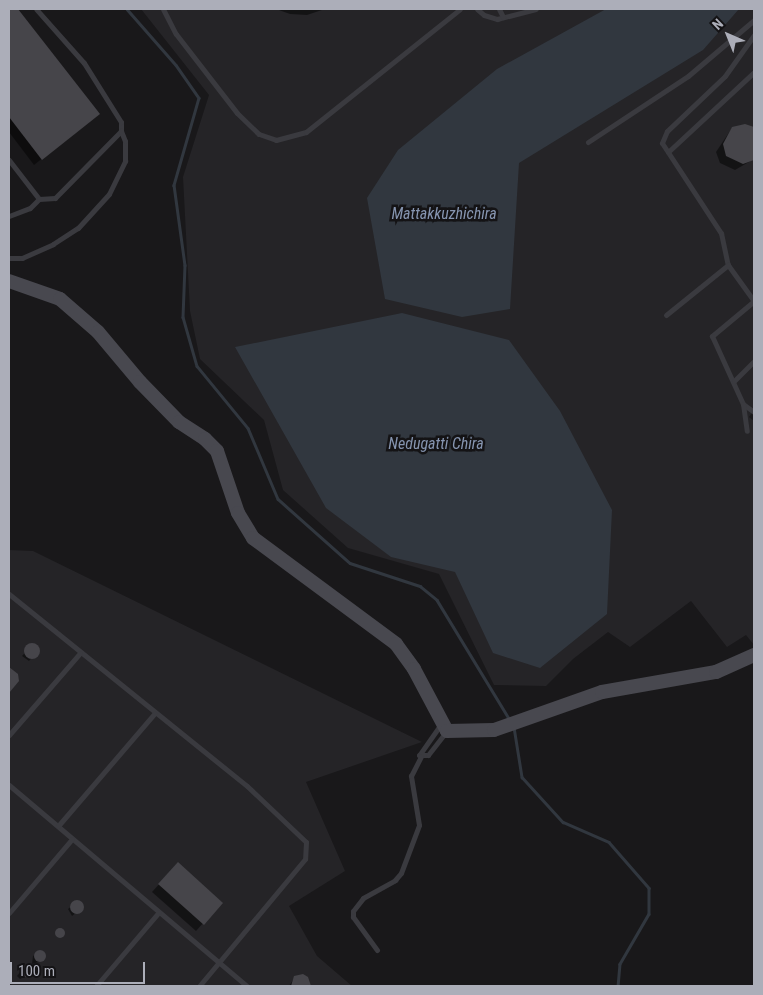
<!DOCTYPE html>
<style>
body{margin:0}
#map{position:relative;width:763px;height:995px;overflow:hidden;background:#19181a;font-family:"Roboto Condensed",sans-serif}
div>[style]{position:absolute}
.built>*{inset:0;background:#252427}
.water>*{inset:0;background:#31373f}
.shadow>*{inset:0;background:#0007}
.stream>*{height:2.5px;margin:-1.25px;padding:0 1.25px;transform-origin:1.25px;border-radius:1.25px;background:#31373f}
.building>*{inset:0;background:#46454a}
.round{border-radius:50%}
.service>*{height:5px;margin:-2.5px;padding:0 2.5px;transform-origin:2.5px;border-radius:2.5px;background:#3a3a3f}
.secondary>*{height:14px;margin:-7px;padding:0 7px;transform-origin:7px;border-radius:7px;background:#48484f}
span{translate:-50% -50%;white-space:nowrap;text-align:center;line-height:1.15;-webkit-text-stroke:5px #141315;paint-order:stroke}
.water-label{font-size:16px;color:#8695b0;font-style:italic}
.frame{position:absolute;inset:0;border:10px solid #acaeb9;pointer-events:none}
.north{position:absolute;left:703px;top:10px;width:50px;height:50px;-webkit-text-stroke:4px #141315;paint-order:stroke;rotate:316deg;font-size:14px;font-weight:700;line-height:20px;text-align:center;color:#acaeb9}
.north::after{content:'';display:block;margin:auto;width:18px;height:22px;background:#acaeb9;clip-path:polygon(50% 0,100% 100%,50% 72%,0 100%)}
.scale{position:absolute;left:10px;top:962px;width:135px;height:22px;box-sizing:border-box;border:2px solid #acaeb9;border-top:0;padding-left:6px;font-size:15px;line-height:18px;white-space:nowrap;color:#acaeb9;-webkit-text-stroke:4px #141315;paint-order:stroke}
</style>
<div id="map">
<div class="built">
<div style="clip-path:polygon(141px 9px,754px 9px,754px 410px,749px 417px,754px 421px,754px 645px,746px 635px,727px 647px,691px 601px,630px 647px,608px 632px,573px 659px,546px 686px,494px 685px,439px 574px,348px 548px,283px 490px,264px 420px,200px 359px,190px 311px,183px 177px,209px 95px)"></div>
<div style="clip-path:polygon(9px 550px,33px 551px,422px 742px,306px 782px,345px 871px,289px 906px,317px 956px,352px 986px,9px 986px)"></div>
</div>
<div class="water">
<div style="clip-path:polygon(606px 9px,739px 9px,703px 50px,519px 163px,510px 309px,462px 317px,385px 299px,367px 198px,398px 150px,497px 69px)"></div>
<div style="clip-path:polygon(402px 313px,509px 340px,560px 411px,612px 510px,607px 614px,540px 668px,493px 653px,455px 572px,391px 557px,326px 508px,235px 347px)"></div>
</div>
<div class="shadow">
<div style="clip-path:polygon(9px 9px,16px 9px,98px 114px,34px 165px,9px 132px)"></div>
<div style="clip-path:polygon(276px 9px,325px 9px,307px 15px,290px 14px)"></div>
<div style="clip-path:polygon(745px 125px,754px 129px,754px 159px,735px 170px,720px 163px,716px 152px,732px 128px)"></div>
<div style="clip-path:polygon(32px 645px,38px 650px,29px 661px,22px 656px)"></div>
<div style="clip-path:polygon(171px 871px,221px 903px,196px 931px,152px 892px)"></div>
<div style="clip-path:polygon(77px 902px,82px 908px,72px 916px,68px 909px)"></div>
<div style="clip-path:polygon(57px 931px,63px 931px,63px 936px,56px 937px)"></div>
<div style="clip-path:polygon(41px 951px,44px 954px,42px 961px,32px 964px,33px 956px)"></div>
<div style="clip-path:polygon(24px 967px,29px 967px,28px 975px,20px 979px,17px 976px)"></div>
<div style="clip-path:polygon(295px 977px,309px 983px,307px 986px,289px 986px)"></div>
</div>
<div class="stream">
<div style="left:127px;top:9px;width:74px;rotate:48.8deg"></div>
<div style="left:176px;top:65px;width:40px;rotate:55.1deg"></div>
<div style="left:199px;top:98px;width:91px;rotate:106deg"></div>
<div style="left:174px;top:185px;width:81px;rotate:82.2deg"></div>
<div style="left:185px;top:265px;width:52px;rotate:92.2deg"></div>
<div style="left:183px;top:317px;width:51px;rotate:74.1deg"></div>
<div style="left:197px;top:366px;width:80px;rotate:50.6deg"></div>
<div style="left:248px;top:428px;width:77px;rotate:67.1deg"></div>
<div style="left:278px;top:499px;width:96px;rotate:41.6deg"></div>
<div style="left:350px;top:563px;width:74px;rotate:18.2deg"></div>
<div style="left:420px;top:586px;width:22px;rotate:39deg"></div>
<div style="left:437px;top:600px;width:140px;rotate:58.7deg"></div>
<div style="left:514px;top:727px;width:51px;rotate:80.9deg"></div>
<div style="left:522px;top:777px;width:61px;rotate:47.7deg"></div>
<div style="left:563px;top:822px;width:50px;rotate:23.5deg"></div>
<div style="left:609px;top:842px;width:61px;rotate:49deg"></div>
<div style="left:649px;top:888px;width:26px;rotate:90deg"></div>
<div style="left:649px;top:914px;width:58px;rotate:120.1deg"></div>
<div style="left:620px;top:964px;width:22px;rotate:95deg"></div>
</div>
<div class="building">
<div style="clip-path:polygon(9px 9px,18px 9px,100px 114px,42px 160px,9px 117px)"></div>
<div style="clip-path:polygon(745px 124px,754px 127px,754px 160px,743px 164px,726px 156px,723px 144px,732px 127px)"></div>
<div class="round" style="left:24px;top:643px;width:16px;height:16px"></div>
<div style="clip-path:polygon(9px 667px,18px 674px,19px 681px,9px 693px)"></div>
<div style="clip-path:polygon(178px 862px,223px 903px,204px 925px,158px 884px)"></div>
<div class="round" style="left:70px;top:900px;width:14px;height:14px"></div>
<div class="round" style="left:55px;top:928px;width:10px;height:10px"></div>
<div class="round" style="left:34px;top:950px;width:12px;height:12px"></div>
<div class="round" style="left:20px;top:965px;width:12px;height:12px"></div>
<div style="clip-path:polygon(303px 974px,308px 977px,311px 986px,291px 986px,294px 976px)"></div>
</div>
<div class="service">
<div style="left:163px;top:9px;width:28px;rotate:63deg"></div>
<div style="left:176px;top:34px;width:100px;rotate:52.3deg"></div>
<div style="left:237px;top:113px;width:30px;rotate:44deg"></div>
<div style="left:259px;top:134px;width:18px;rotate:19deg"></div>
<div style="left:276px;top:140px;width:31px;rotate:-15deg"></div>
<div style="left:306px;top:132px;width:197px;rotate:-38.6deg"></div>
<div style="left:477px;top:9px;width:9px;rotate:41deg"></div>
<div style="left:484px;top:15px;width:14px;rotate:17deg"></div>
<div style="left:497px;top:19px;width:40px;rotate:-14.4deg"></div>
<div style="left:499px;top:9px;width:9px;rotate:63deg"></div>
<div style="left:754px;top:35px;width:50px;rotate:125.3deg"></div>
<div style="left:725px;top:76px;width:80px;rotate:136.5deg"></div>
<div style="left:667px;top:131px;width:13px;rotate:113deg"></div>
<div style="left:662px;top:143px;width:108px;rotate:56.8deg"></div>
<div style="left:721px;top:233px;width:33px;rotate:78deg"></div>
<div style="left:728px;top:265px;width:44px;rotate:54.2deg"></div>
<div style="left:588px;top:142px;width:120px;rotate:-33.4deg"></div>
<div style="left:688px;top:76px;width:87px;rotate:-40.3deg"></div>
<div style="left:668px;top:152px;width:117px;rotate:-42.9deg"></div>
<div style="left:9px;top:160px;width:49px;rotate:52.4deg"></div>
<div style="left:9px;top:216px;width:22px;rotate:-21deg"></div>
<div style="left:30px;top:208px;width:13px;rotate:-45deg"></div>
<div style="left:39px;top:199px;width:16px;rotate:-4deg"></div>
<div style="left:55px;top:198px;width:94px;rotate:-45.4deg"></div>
<div style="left:121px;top:131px;width:9px;rotate:-90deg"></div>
<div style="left:121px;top:122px;width:70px;rotate:-122.1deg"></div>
<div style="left:84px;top:63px;width:72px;rotate:-131.6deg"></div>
<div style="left:9px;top:258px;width:13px"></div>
<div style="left:22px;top:258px;width:34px;rotate:-24deg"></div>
<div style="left:53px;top:244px;width:30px;rotate:-33deg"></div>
<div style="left:78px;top:228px;width:46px;rotate:-47.6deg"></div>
<div style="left:109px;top:194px;width:37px;rotate:-64deg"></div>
<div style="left:125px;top:161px;width:20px;rotate:-90deg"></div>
<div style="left:125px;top:141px;width:11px;rotate:-112deg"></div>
<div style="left:754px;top:301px;width:55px;rotate:140.2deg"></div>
<div style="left:712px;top:336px;width:75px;rotate:65.5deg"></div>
<div style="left:743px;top:404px;width:14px;rotate:36deg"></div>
<div style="left:666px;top:315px;width:80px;rotate:-38.9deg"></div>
<div style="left:734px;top:381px;width:28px;rotate:-45deg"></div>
<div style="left:743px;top:404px;width:27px;rotate:82deg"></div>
<div style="left:9px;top:594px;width:306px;rotate:38.9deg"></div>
<div style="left:247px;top:786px;width:81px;rotate:43.5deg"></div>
<div style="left:306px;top:842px;width:17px;rotate:93deg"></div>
<div style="left:305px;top:859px;width:165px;rotate:129.8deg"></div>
<div style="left:441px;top:724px;width:38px;rotate:125deg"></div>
<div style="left:419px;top:755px;width:9px"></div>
<div style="left:428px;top:755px;width:31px;rotate:-52deg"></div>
<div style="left:9px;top:735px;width:108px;rotate:-49.1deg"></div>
<div style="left:9px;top:785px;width:312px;rotate:40.2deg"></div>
<div style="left:58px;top:826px;width:148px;rotate:-49.4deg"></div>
<div style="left:9px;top:913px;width:97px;rotate:-49.6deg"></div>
<div style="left:377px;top:950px;width:41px;rotate:-126deg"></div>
<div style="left:353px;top:917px;width:6px;rotate:-90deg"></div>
<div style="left:353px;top:911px;width:16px;rotate:-52deg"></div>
<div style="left:363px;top:898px;width:37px;rotate:-29deg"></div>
<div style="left:395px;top:880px;width:9px;rotate:-49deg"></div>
<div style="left:401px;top:873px;width:51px;rotate:-69.4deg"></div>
<div style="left:419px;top:825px;width:50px;rotate:-99.3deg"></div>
<div style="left:411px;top:776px;width:22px;rotate:-63deg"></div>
<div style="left:96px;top:986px;width:97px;rotate:-49.6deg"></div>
</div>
<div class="secondary">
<div style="left:9px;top:281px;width:54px;rotate:19.4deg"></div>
<div style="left:60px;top:299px;width:50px;rotate:41deg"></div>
<div style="left:98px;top:332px;width:65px;rotate:50deg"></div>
<div style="left:140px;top:382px;width:56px;rotate:45.7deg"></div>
<div style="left:179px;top:422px;width:31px;rotate:33deg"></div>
<div style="left:205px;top:439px;width:17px;rotate:45deg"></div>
<div style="left:217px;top:451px;width:65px;rotate:71.3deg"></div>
<div style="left:238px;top:513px;width:29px;rotate:59deg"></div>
<div style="left:253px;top:538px;width:178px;rotate:36.5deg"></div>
<div style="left:396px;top:644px;width:31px;rotate:54deg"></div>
<div style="left:414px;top:669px;width:70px;rotate:62deg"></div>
<div style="left:447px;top:731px;width:47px;rotate:-1.2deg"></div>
<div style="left:494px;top:730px;width:114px;rotate:-19.4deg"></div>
<div style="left:602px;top:692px;width:116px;rotate:-10deg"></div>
<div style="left:716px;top:672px;width:42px;rotate:-24.1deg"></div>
</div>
<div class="water-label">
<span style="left:444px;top:214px">Mattakkuzhichira</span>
<span style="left:436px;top:444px">Nedugatti Chira</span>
</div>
<div class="frame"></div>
<div class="north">N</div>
<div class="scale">100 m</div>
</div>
